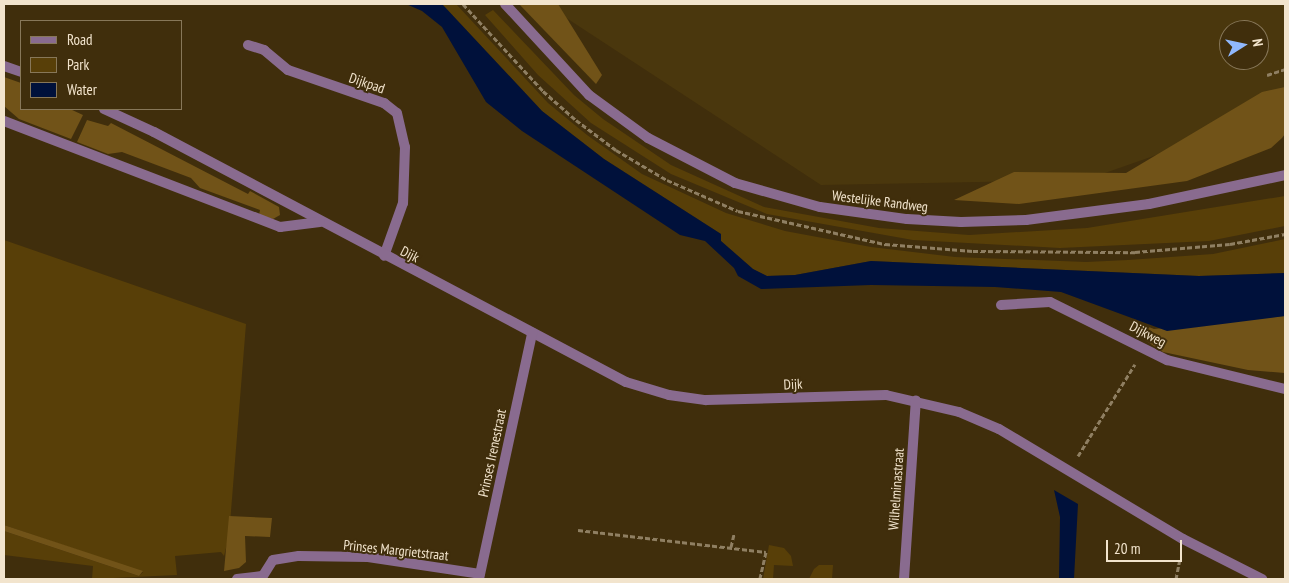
<!DOCTYPE html>
<style>
body{margin:0}
#map{position:relative;width:1289px;height:583px;overflow:hidden;background:#402e0c;font-family:"PT Sans Narrow",sans-serif}
div>[style]{position:absolute}
.built>*{inset:0;background:#4a370d}
.green>*{inset:0;background:#583f08}
.forest>*{inset:0;background:#715318}
.water>*{inset:0;background:#00113b}
.path>*{height:3px;margin-top:-1.5px;transform-origin:0;background:repeating-linear-gradient(90deg,#8f7f62 0 5px,transparent 0 7.5px)}
.service>*{height:10px;margin:-5px;padding:0 5px;transform-origin:5px;border-radius:5px;background:#896b8f}
.minor>*{height:10px;margin:-5px;padding:0 5px;transform-origin:5px;border-radius:5px;background:#896b8f}
.tertiary>*{height:10px;margin:-5px;padding:0 5px;transform-origin:5px;border-radius:5px;background:#896b8f}
span{translate:-50% -50%;white-space:nowrap;text-align:center;line-height:1.15;-webkit-text-stroke:4px #402e0c;paint-order:stroke}
.street-label{font-size:14px;color:#f2e4cd}
.frame{position:absolute;inset:0;border:5px solid #f2e4cd;pointer-events:none}
.legend{position:absolute;left:20px;top:20px;width:162px;height:90px;box-sizing:border-box;background:#402e0c;border:1px solid #877759;margin:0;padding:6px 9px;list-style:none;font-size:15px;color:#f2e4cd}
.legend li{display:flex;align-items:center;gap:10px;height:25px}
.legend b{width:25px;border:1px solid #877759}
.north{position:absolute;left:1219px;top:20px;width:50px;height:50px;box-sizing:border-box;background:#402e0c;border:1px solid #877759;border-radius:50%;rotate:80deg;font-size:14px;font-weight:700;line-height:20px;text-align:center;color:#f2e4cd}
.north::after{content:'';display:block;margin:auto;width:18px;height:22px;background:#90b8fd;clip-path:polygon(50% 0,100% 100%,50% 72%,0 100%)}
.scale{position:absolute;left:1106px;top:540px;width:76px;height:22px;box-sizing:border-box;border:2px solid #f2e4cd;border-top:0;padding-left:6px;font-size:15px;line-height:18px;white-space:nowrap;color:#f2e4cd;-webkit-text-stroke:4px #402e0c;paint-order:stroke}
</style>
<div id="map">
<div class="built">
<div style="clip-path:polygon(evenodd,545px 4px,1285px 4px,1285px 110px,1085px 180px,821px 185px,545px 4px,1229px 30px,1259px 30px,1259px 60px,1229px 60px,1229px 30px)"></div>
</div>
<div class="green">
<div style="clip-path:polygon(442px 4px,456px 4px,548px 103px,587px 135px,642px 174px,726px 213px,785px 231px,871px 247px,955px 257px,1086px 262px,1128px 260px,1213px 254px,1285px 239px,1285px 273px,1199px 276px,871px 261px,795px 275px,767px 276px,753px 269px,721px 241px,721px 234px,604px 159px,542px 111px)"></div>
<div style="clip-path:polygon(493px 10px,574px 95px,603px 119px,671px 165px,764px 207px,879px 228px,969px 235px,1087px 228px,1285px 196px,1285px 226px,1209px 241px,1060px 248px,913px 240px,767px 214px,671px 174px,591px 123px,538px 75px,485px 15px)"></div>
<div style="clip-path:polygon(4px 240px,246px 324px,229px 536px,224px 556px,221px 552px,175px 556px,177px 575px,92px 579px,93px 566px,4px 555px,4px 531px,139px 576px,143px 572px,4px 525px)"></div>
<div style="clip-path:polygon(769px 545px,784px 548px,791px 556px,793px 566px,774px 565px,773px 579px,763px 579px)"></div>
<div style="clip-path:polygon(819px 565px,833px 565px,832px 579px,809px 579px,814px 569px)"></div>
</div>
<div class="forest">
<div style="clip-path:polygon(519px 4px,558px 4px,602px 75px,596px 84px)"></div>
<div style="clip-path:polygon(4px 77px,21px 83px,21px 109px,70px 109px,83px 115px,71px 139px,19px 119px,4px 106px)"></div>
<div style="clip-path:polygon(1285px 87px,1285px 134px,1282px 138px,1271px 148px,1187px 181px,1019px 204px,954px 200px,1014px 172px,1126px 173px,1262px 92px)"></div>
<div style="clip-path:polygon(87px 120px,108px 126px,111px 123px,248px 194px,250px 191px,279px 207px,280px 215px,273px 219px,259px 215px,260px 210px,200px 188px,191px 178px,122px 152px,108px 154px,77px 142px)"></div>
<div style="clip-path:polygon(1285px 316px,1285px 373px,1248px 370px,1163px 352px,1131px 331px,1136px 322px,1154px 329px)"></div>
<div style="clip-path:polygon(229px 516px,272px 518px,270px 537px,245px 536px,246px 562px,239px 568px,224px 571px)"></div>
<div style="clip-path:polygon(4px 525px,143px 571px,139px 576px,4px 531px)"></div>
</div>
<div class="water">
<div style="clip-path:polygon(406px 4px,442px 4px,542px 111px,604px 159px,721px 234px,721px 241px,753px 269px,767px 276px,795px 275px,871px 261px,1199px 276px,1285px 273px,1285px 316px,1167px 331px,1061px 292px,995px 287px,871px 285px,761px 289px,738px 276px,734px 268px,705px 241px,680px 235px,522px 131px,486px 102px,442px 27px,422px 11px)"></div>
<div style="clip-path:polygon(1054px 490px,1078px 504px,1074px 579px,1059px 579px,1060px 517px)"></div>
</div>
<div class="path">
<div style="left:463px;top:4px;width:118px;rotate:47.4deg"></div>
<div style="left:543px;top:91px;width:44px;rotate:41.3deg"></div>
<div style="left:576px;top:120px;width:50px;rotate:36.9deg"></div>
<div style="left:616px;top:150px;width:59px;rotate:30.5deg"></div>
<div style="left:667px;top:180px;width:77px;rotate:23.6deg"></div>
<div style="left:738px;top:211px;width:151px;rotate:12.7deg"></div>
<div style="left:885px;top:244px;width:88px;rotate:4.5deg"></div>
<div style="left:973px;top:251px;width:162px;rotate:0.4deg"></div>
<div style="left:1135px;top:252px;width:95px;rotate:-4.8deg"></div>
<div style="left:1230px;top:244px;width:56px;rotate:-10.3deg"></div>
<div style="left:1267px;top:75px;width:19px;rotate:-18deg"></div>
<div style="left:1078px;top:456px;width:108px;rotate:-58.2deg"></div>
<div style="left:578px;top:530px;width:189px;rotate:6.7deg"></div>
<div style="left:766px;top:552px;width:28px;rotate:103deg"></div>
<div style="left:731px;top:547px;width:13px;rotate:-77deg"></div>
<div style="left:1176px;top:579px;width:21px;rotate:-79deg"></div>
</div>
<div class="service">
<div style="left:237px;top:579px;width:25px;rotate:-7deg"></div>
</div>
<div class="minor">
<div style="left:248px;top:45px;width:17px;rotate:17deg"></div>
<div style="left:264px;top:50px;width:31px;rotate:40deg"></div>
<div style="left:288px;top:70px;width:102px;rotate:19deg"></div>
<div style="left:384px;top:103px;width:16px;rotate:38deg"></div>
<div style="left:397px;top:113px;width:35px;rotate:77deg"></div>
<div style="left:405px;top:147px;width:56px;rotate:92deg"></div>
<div style="left:403px;top:203px;width:56px;rotate:109.7deg"></div>
<div style="left:4px;top:66px;width:18px;rotate:19deg"></div>
<div style="left:104px;top:109px;width:55px;rotate:24.7deg"></div>
<div style="left:154px;top:132px;width:534px;rotate:27.91deg"></div>
<div style="left:626px;top:382px;width:45px;rotate:16.8deg"></div>
<div style="left:669px;top:395px;width:37px;rotate:8deg"></div>
<div style="left:706px;top:400px;width:180px;rotate:-1.6deg"></div>
<div style="left:886px;top:395px;width:75px;rotate:13.1deg"></div>
<div style="left:959px;top:412px;width:43px;rotate:23deg"></div>
<div style="left:999px;top:429px;width:214px;rotate:30.9deg"></div>
<div style="left:1183px;top:539px;width:89px;rotate:26.9deg"></div>
<div style="left:4px;top:121px;width:296px;rotate:21deg"></div>
<div style="left:280px;top:227px;width:40px;rotate:-7.1deg"></div>
<div style="left:1001px;top:305px;width:49px;rotate:-3.5deg"></div>
<div style="left:1050px;top:302px;width:131px;rotate:26.4deg"></div>
<div style="left:1167px;top:360px;width:122px;rotate:13.8deg"></div>
<div style="left:261px;top:579px;width:22px;rotate:-58deg"></div>
<div style="left:273px;top:560px;width:26px;rotate:-9deg"></div>
<div style="left:299px;top:556px;width:69px;rotate:0.8deg"></div>
<div style="left:368px;top:557px;width:113px;rotate:8.6deg"></div>
<div style="left:479px;top:579px;width:252px;rotate:-77.8deg"></div>
<div style="left:904px;top:579px;width:179px;rotate:-86.2deg"></div>
</div>
<div class="tertiary">
<div style="left:505px;top:4px;width:124px;rotate:47.3deg"></div>
<div style="left:589px;top:95px;width:73px;rotate:36.1deg"></div>
<div style="left:648px;top:138px;width:98px;rotate:27.3deg"></div>
<div style="left:735px;top:183px;width:88px;rotate:15.8deg"></div>
<div style="left:820px;top:207px;width:88px;rotate:7.9deg"></div>
<div style="left:907px;top:219px;width:54px;rotate:3.2deg"></div>
<div style="left:961px;top:222px;width:65px;rotate:-1.8deg"></div>
<div style="left:1026px;top:220px;width:124px;rotate:-7.4deg"></div>
<div style="left:1149px;top:204px;width:139px;rotate:-12deg"></div>
</div>
<div class="street-label">
<span style="left:367px;top:83px;rotate:19deg">Dijkpad</span>
<span style="left:880px;top:201px;rotate:7deg">Westelijke Randweg</span>
<span style="left:410px;top:254px;rotate:27deg">Dijk</span>
<span style="left:1148px;top:334px;rotate:28deg">Dijkweg</span>
<span style="left:793px;top:384px;rotate:-3deg">Dijk</span>
<span style="left:492px;top:453px;rotate:-78deg">Prinses Irenestraat</span>
<span style="left:896px;top:489px;rotate:-86deg">Wilhelminastraat</span>
<span style="left:396px;top:550px;rotate:6deg">Prinses Margrietstraat</span>
</div>
<div class="frame"></div>
<ul class="legend">
<li><b style="height:6px;background:#896b8f"></b>Road</li>
<li><b style="height:14px;background:#583f08"></b>Park</li>
<li><b style="height:14px;background:#00113b"></b>Water</li>
</ul>
<div class="north">N</div>
<div class="scale">20 m</div>
</div>
